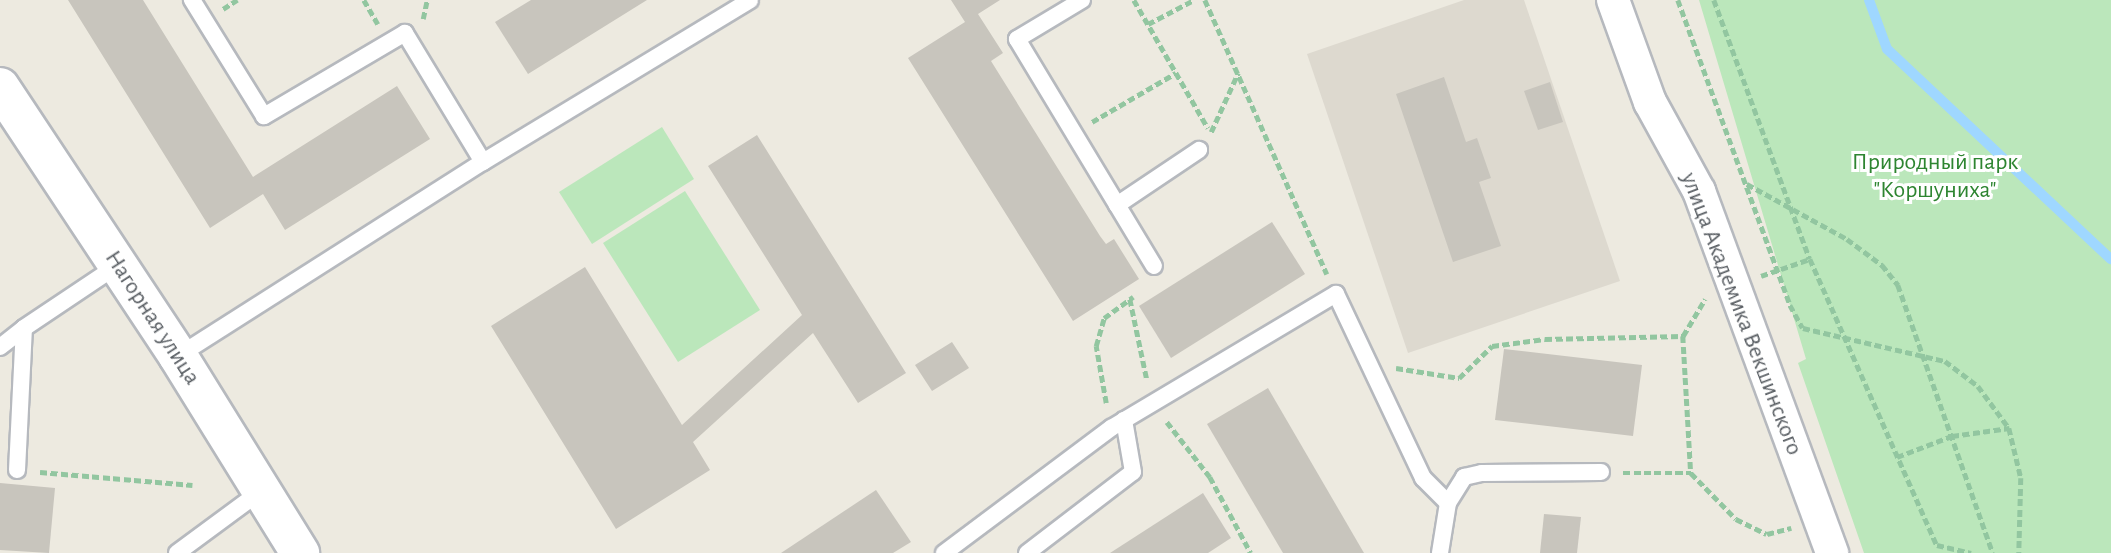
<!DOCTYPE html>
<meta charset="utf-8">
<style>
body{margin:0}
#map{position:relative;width:2111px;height:553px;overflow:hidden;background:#edeae0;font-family:"Alegreya Sans",sans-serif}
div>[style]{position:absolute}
.education>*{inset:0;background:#ddd9cf}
.green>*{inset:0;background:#bbe7bb}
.stream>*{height:10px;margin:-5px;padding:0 5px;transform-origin:5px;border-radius:5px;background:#9fd7ff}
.building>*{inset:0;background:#c8c5bd}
.path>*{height:4.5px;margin-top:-2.25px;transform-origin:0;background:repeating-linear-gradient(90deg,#92c6a0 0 7px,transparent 0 10.5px)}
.roads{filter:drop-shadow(2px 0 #b6b9be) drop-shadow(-2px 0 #b6b9be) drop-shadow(0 2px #b6b9be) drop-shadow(0 -2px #b6b9be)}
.service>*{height:16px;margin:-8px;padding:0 8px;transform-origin:8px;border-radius:8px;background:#fff}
.minor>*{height:32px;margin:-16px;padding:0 16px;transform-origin:16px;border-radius:16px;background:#fff}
.tertiary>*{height:38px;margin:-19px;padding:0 19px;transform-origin:19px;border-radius:19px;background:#fff}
span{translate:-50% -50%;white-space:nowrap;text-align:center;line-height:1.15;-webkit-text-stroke:6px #fff;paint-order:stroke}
.park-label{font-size:24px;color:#2e8531}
.street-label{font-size:24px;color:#595e63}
</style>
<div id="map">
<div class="education">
<div style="clip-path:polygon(1464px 0,1524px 0,1620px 281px,1408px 353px,1307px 54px)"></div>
</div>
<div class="green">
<div style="clip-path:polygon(1699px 0,2111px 0,2111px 553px,1864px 553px,1798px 363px,1806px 359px)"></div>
<div style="clip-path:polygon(662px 127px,694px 179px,592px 244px,559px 192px)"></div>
<div style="clip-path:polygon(685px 191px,760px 310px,678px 362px,603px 243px)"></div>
</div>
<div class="stream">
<div style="left:1869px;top:0;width:52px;rotate:69.8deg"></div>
<div style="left:1887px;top:49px;width:307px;rotate:43.2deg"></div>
</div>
<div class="building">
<div style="clip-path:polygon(68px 0,143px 0,253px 177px,397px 86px,430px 139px,285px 230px,263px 194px,210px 228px)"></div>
<div style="clip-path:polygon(531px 0,647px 0,528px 74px,495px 22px)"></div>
<div style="clip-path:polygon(951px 0,1000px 0,978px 14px,1003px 53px,991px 61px,1100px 236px,1106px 244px,1114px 239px,1139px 279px,1073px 321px,908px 58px,965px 22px)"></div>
<div style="clip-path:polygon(1444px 77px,1466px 142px,1477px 138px,1491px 178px,1479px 182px,1501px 246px,1453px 262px,1396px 94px)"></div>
<div style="clip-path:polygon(1550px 82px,1563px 122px,1538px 130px,1524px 91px)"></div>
<div style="clip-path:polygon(757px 135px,906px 373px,858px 403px,813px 333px,693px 442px,710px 470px,616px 529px,491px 326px,585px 267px,682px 425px,802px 315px,708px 166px)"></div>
<div style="clip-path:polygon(1272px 222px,1305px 274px,1171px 358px,1139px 306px)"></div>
<div style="clip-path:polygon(952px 342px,969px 368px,932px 391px,915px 365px)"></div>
<div style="clip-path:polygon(1504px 349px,1642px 365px,1633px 436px,1495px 420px)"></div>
<div style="clip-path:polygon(1268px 388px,1364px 553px,1283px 553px,1207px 424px)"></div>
<div style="clip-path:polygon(0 483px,55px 488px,49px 553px,0 550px)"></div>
<div style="clip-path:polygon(876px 490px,911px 542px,893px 553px,781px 553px)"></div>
<div style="clip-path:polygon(1203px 493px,1231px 538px,1208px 553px,1110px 553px)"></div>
<div style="clip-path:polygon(1544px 514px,1581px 517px,1577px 553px,1540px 553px)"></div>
</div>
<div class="path">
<div style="left:364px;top:0;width:28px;rotate:60deg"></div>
<div style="left:1134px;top:0;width:148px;rotate:60deg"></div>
<div style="left:1205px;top:0;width:300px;rotate:66deg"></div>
<div style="left:1678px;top:0;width:325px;rotate:69.8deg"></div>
<div style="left:1790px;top:305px;width:26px;rotate:61deg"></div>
<div style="left:1803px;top:328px;width:146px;rotate:13.1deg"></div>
<div style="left:1945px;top:361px;width:41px;rotate:37.1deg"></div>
<div style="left:1978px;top:386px;width:52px;rotate:53.6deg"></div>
<div style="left:2009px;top:428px;width:51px;rotate:76.5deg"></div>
<div style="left:2021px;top:478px;width:75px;rotate:91.5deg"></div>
<div style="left:1714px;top:0;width:276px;rotate:69.7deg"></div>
<div style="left:1810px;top:259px;width:313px;rotate:66.1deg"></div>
<div style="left:1937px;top:545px;width:35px;rotate:13deg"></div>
<div style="left:223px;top:9px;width:17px;rotate:-33deg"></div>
<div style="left:423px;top:19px;width:19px;rotate:-78deg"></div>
<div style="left:1148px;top:24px;width:52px;rotate:-27.6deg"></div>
<div style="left:1092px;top:122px;width:97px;rotate:-30.3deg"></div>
<div style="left:1211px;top:132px;width:65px;rotate:-65.4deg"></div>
<div style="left:1747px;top:184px;width:114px;rotate:28.8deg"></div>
<div style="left:1847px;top:239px;width:44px;rotate:36.6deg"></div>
<div style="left:1882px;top:265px;width:26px;rotate:51deg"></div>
<div style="left:1898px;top:285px;width:284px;rotate:70.5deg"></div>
<div style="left:1761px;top:276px;width:52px;rotate:-19.1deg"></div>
<div style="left:1130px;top:299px;width:83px;rotate:78.1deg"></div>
<div style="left:1683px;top:336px;width:137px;rotate:86.7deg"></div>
<div style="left:1691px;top:473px;width:64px;rotate:45.6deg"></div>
<div style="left:1736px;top:519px;width:34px;rotate:26deg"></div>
<div style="left:1767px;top:534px;width:25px;rotate:-14deg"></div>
<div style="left:1396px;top:368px;width:64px;rotate:9deg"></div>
<div style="left:1459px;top:378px;width:46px;rotate:-44.1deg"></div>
<div style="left:1492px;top:346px;width:53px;rotate:-7.5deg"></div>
<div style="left:1545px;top:339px;width:138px;rotate:-1.2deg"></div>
<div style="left:1683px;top:336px;width:43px;rotate:-59.3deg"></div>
<div style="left:1106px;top:403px;width:58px;rotate:-100deg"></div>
<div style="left:1096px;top:346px;width:29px;rotate:-74deg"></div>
<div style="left:1104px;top:318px;width:36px;rotate:-36deg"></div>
<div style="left:1167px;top:422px;width:70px;rotate:52deg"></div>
<div style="left:1210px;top:477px;width:86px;rotate:61.7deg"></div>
<div style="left:1897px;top:457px;width:59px;rotate:-20.9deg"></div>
<div style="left:1952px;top:436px;width:58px;rotate:-8deg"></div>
<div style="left:40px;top:472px;width:153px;rotate:4.9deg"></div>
<div style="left:1623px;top:473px;width:68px"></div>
</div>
<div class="roads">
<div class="service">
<div style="left:1082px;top:0;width:76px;rotate:149deg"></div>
<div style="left:1017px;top:39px;width:265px;rotate:58.9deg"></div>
<div style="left:483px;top:162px;width:312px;rotate:-31.2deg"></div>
<div style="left:1117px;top:205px;width:99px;rotate:-33.9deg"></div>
<div style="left:0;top:347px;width:31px;rotate:-38deg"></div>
<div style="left:178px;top:356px;width:361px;rotate:-32.5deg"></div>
<div style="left:483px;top:162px;width:151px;rotate:-121.2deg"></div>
<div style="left:405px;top:33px;width:164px;rotate:149.5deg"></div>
<div style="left:264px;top:116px;width:137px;rotate:-121.8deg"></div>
<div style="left:17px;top:470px;width:142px;rotate:-87.2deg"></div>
<div style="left:24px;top:328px;width:113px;rotate:-33.8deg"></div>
<div style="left:1448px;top:503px;width:31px;rotate:-58deg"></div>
<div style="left:1464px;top:477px;width:18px;rotate:-13deg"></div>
<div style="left:1482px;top:473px;width:119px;rotate:-0.5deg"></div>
<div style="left:177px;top:553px;width:104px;rotate:-36.4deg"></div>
<div style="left:944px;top:553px;width:209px;rotate:-36.8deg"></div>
<div style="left:1111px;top:428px;width:262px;rotate:-30.8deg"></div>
<div style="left:1336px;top:294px;width:204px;rotate:64.7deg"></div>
<div style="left:1423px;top:478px;width:35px;rotate:45deg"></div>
<div style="left:1448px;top:503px;width:51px;rotate:99.1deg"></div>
<div style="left:1027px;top:553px;width:133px;rotate:-37.4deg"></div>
<div style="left:1133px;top:472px;width:53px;rotate:-99.8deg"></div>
</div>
<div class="minor">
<div style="left:1613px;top:0;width:109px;rotate:70.1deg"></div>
<div style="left:1650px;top:102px;width:102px;rotate:61.2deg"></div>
<div style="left:1699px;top:191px;width:386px;rotate:69.8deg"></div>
</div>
<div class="tertiary">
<div style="left:0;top:87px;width:323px;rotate:56.5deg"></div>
<div style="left:178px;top:356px;width:232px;rotate:58.2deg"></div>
</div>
</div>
<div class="park-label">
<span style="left:1935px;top:177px">Природный парк<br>"Коршуниха"</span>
</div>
<div class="street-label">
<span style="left:1741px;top:314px;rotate:69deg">улица Академика Векшинского</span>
<span style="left:152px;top:318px;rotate:57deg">Нагорная улица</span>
</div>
</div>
